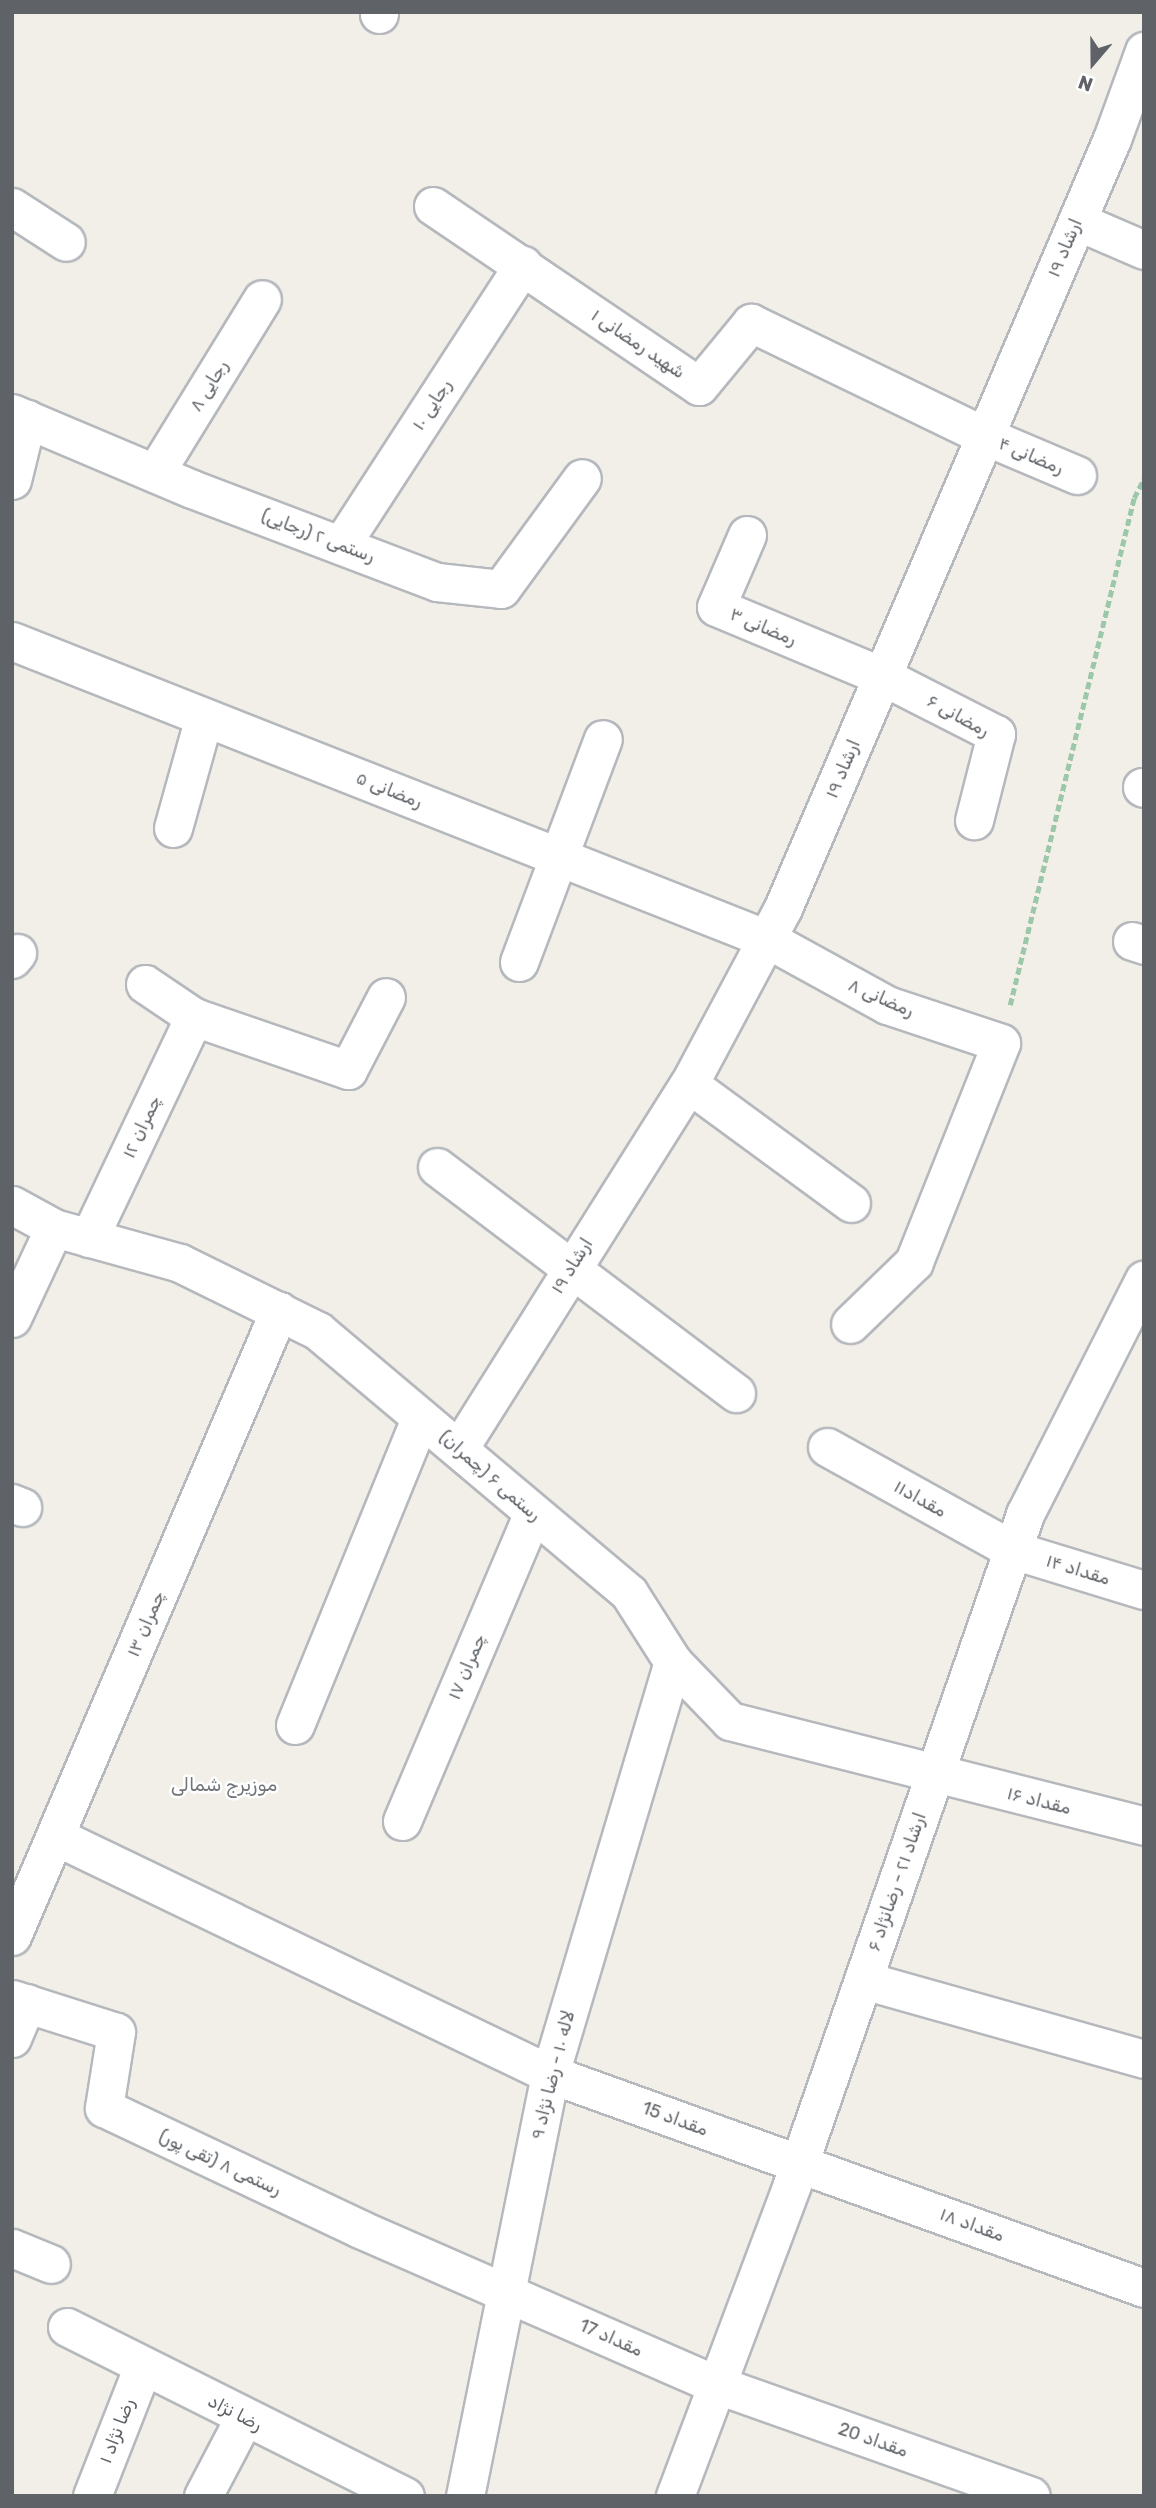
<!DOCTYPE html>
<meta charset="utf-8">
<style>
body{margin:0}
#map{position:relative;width:1156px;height:2508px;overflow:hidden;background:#f1efe8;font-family:Rubik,Cairo,sans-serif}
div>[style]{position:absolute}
.path>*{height:4.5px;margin-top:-2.25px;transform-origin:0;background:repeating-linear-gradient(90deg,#9cc7a9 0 7px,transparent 0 10.5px)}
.roads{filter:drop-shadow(2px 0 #b5b8bc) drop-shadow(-2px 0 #b5b8bc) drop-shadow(0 2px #b5b8bc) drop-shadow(0 -2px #b5b8bc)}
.minor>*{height:37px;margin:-18.5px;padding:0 18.5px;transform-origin:18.5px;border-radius:18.5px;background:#fff}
span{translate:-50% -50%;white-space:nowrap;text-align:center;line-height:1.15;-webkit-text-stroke:5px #fff;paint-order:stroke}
.street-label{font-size:18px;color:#5f6368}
.neighbourhood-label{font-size:19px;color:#70757a}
.frame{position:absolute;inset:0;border:14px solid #5f6368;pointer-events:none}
.north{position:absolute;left:1058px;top:28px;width:70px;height:70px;-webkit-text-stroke:5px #fff;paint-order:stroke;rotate:200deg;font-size:19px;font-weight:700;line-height:28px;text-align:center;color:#5f6368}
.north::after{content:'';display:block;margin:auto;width:24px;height:32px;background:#5f6368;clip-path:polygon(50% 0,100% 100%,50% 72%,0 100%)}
</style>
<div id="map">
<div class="path">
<div style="left:1010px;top:1005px;width:522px;rotate:-76.26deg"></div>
<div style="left:1134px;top:498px;width:22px;rotate:-63deg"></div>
</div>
<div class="roads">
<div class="minor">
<div style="left:379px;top:14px;width:2px;rotate:-90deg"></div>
<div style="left:433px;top:206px;width:321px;rotate:34.1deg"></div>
<div style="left:699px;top:386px;width:82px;rotate:-50.5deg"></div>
<div style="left:751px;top:323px;width:260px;rotate:25.8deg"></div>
<div style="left:985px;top:436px;width:100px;rotate:23deg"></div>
<div style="left:12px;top:207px;width:64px;rotate:32.9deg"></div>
<div style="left:1077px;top:221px;width:73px;rotate:23.4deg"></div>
<div style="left:12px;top:413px;width:195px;rotate:22.9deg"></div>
<div style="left:192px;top:489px;width:262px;rotate:20.8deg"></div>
<div style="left:437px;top:582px;width:64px;rotate:6.2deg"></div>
<div style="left:501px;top:589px;width:137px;rotate:-53.9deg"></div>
<div style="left:155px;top:473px;width:204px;rotate:-58.4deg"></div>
<div style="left:12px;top:480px;width:63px;rotate:-76.2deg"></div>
<div style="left:747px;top:535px;width:78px;rotate:113.3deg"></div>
<div style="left:716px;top:607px;width:180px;rotate:22.6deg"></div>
<div style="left:882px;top:676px;width:128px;rotate:27deg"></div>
<div style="left:996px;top:734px;width:89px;rotate:104.3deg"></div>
<div style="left:341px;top:545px;width:334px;rotate:-57deg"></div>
<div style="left:12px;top:641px;width:812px;rotate:21.54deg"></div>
<div style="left:767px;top:939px;width:137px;rotate:28.8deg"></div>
<div style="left:887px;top:1005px;width:120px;rotate:18.4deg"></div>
<div style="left:1001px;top:1043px;width:236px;rotate:111.7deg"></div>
<div style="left:914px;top:1262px;width:89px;rotate:135.9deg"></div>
<div style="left:1142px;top:787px;width:2px;rotate:27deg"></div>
<div style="left:173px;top:828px;width:115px;rotate:-74.4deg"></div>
<div style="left:1132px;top:941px;width:13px;rotate:18deg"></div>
<div style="left:12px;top:959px;width:8px;rotate:-50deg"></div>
<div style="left:519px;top:962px;width:238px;rotate:-69.4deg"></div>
<div style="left:145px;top:984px;width:59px;rotate:34deg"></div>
<div style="left:194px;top:1017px;width:163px;rotate:19deg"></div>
<div style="left:348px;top:1070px;width:82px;rotate:-62.5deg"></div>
<div style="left:689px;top:1084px;width:201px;rotate:36.3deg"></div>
<div style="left:437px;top:1167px;width:375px;rotate:37.1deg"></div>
<div style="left:12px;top:1205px;width:48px;rotate:28.7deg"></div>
<div style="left:54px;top:1228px;width:131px;rotate:15.5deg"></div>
<div style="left:180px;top:1263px;width:154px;rotate:26.2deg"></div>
<div style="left:318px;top:1331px;width:407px;rotate:40.1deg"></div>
<div style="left:629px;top:1593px;width:82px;rotate:57.5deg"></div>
<div style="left:673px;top:1662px;width:82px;rotate:46deg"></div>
<div style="left:730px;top:1721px;width:427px;rotate:14.2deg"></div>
<div style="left:89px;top:1238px;width:245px;rotate:-64.6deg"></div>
<div style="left:12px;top:1318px;width:99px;rotate:-65deg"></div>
<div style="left:460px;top:1447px;width:429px;rotate:-57.8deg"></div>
<div style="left:689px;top:1084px;width:200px;rotate:-61.9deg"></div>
<div style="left:783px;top:908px;width:836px;rotate:-66.84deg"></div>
<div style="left:1112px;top:139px;width:94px;rotate:-70deg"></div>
<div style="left:827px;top:1447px;width:213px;rotate:29deg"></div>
<div style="left:1013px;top:1550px;width:137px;rotate:17deg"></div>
<div style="left:12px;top:1503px;width:11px;rotate:22deg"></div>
<div style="left:295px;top:1725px;width:331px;rotate:-67.8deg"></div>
<div style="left:402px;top:1821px;width:335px;rotate:-67deg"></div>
<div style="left:55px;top:1836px;width:549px;rotate:25.68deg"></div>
<div style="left:550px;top:2074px;width:631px;rotate:19.81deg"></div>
<div style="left:12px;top:1936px;width:680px;rotate:-66.87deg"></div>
<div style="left:863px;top:1980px;width:292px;rotate:15.7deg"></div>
<div style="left:12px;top:1999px;width:109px;rotate:17.6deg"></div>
<div style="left:116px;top:2032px;width:77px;rotate:99deg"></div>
<div style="left:104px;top:2108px;width:283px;rotate:25.3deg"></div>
<div style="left:360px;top:2229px;width:387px;rotate:23.6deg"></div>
<div style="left:715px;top:2384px;width:335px;rotate:19.5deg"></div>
<div style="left:12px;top:2038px;width:38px;rotate:-67deg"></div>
<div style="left:12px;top:2248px;width:42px;rotate:22.3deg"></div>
<div style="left:67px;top:2327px;width:378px;rotate:26.6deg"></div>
<div style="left:92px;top:2496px;width:140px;rotate:-68.6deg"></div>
<div style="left:203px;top:2496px;width:88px;rotate:-62.3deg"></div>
<div style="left:465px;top:2496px;width:430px;rotate:-78.6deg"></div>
<div style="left:550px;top:2074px;width:430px;rotate:-73.4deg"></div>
<div style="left:675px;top:2496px;width:333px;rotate:-69.4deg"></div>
<div style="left:792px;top:2184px;width:709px;rotate:-70.82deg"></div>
<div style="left:1025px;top:1514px;width:263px;rotate:-63.1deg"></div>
</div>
</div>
<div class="street-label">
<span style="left:1065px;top:248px;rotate:-67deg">ارشاد ۱۹</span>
<span style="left:638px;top:344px;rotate:34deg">شهید رمضانی ۱</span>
<span style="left:209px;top:386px;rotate:-58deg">رجایی ۸</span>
<span style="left:432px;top:405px;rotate:-57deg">رجایی ۱۰</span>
<span style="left:1031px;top:456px;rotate:23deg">رمضانی ۴</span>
<span style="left:318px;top:536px;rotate:21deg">رستمی ۲ (رجایی)</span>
<span style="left:763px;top:627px;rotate:23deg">رمضانی ۳</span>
<span style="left:958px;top:716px;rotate:29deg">رمضانی ۶</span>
<span style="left:843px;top:769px;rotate:-67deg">ارشاد ۱۹</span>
<span style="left:389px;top:790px;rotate:22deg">رمضانی ۵</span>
<span style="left:881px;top:998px;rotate:24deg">رمضانی ۸</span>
<span style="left:142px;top:1127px;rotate:-65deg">چمران ۱۲</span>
<span style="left:572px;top:1266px;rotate:-58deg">ارشاد ۱۹</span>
<span style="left:490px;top:1476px;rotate:41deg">رستمی ۶ (چمران)</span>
<span style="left:920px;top:1499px;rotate:29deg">مقداد۱۱</span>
<span style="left:1078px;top:1570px;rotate:17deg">مقداد ۱۴</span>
<span style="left:146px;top:1624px;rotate:-67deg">چمران ۱۳</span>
<span style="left:467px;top:1667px;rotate:-67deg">چمران ۱۷</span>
<span style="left:1039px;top:1801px;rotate:14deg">مقداد ۱۶</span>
<span style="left:897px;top:1882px;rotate:-71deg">ارشاد ۲۱ - رضانژاد ۶</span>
<span style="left:553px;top:2075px;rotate:-76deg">لاله ۱۰ - رضا نژاد ۹</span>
<span style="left:675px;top:2119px;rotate:20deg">مقداد 15</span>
<span style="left:220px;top:2163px;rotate:25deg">رستمی ۸ (تقی پور)</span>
<span style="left:972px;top:2225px;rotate:20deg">مقداد ۱۸</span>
<span style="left:611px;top:2338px;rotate:24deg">مقداد 17</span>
<span style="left:235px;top:2413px;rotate:27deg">رضا نژاد</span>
<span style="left:117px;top:2431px;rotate:-69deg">رضا نژاد ۱</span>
<span style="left:873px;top:2440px;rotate:19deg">مقداد 20</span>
</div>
<div class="neighbourhood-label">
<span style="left:224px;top:1785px">موزیرج شمالی</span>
</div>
<div class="frame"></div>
<div class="north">N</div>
</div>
